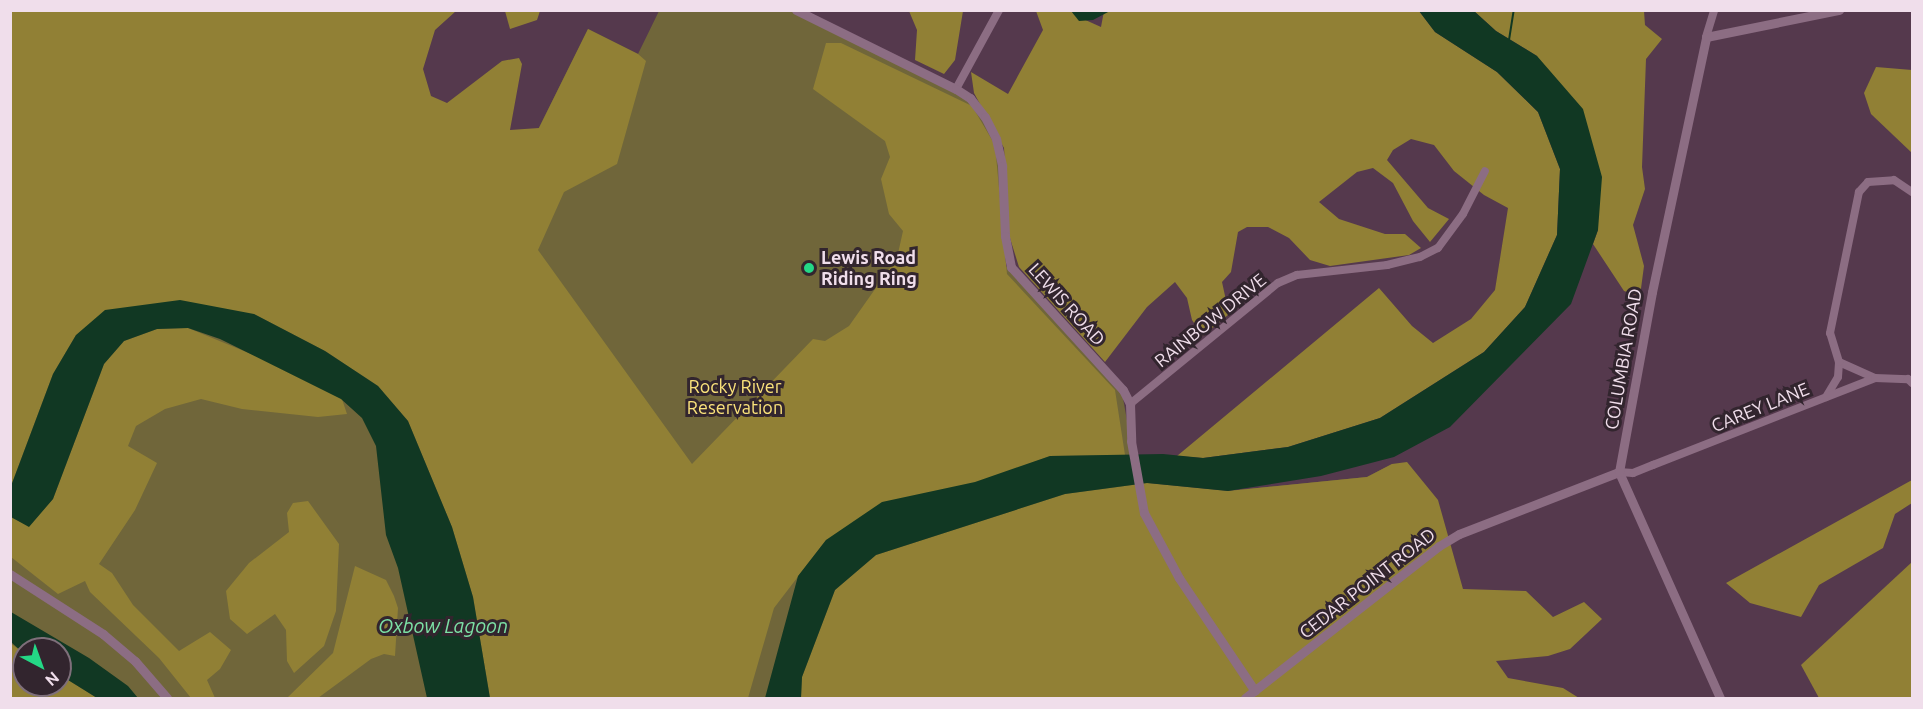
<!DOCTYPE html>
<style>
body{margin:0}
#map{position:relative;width:1923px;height:709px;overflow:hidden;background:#55394d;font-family:Ubuntu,sans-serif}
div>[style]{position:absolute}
.green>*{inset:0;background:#70663a}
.forest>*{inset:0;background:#918035}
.water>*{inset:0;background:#113823}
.stream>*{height:2px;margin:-1px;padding:0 1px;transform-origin:1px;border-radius:1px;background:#113823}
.minor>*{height:8px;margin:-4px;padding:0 4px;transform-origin:4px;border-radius:4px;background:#8c6d83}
.tertiary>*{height:9px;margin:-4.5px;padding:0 4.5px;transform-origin:4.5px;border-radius:4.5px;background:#8c6d83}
.dots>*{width:16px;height:16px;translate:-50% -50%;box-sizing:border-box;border:3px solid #32252e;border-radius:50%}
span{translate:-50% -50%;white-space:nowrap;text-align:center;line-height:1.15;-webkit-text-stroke:6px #32252e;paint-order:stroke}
.poi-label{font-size:18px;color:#f0deeb;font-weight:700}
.left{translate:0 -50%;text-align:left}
.street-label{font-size:18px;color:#f0deeb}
.park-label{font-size:18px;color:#fbe37b}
.water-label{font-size:20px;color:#7ce0a5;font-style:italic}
.frame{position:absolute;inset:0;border:12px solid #f0deeb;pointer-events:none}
.north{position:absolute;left:12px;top:637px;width:60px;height:60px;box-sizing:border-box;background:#32252e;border:2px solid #7e6f7a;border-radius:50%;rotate:139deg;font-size:16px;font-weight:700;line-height:24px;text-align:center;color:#f0deeb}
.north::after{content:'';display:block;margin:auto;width:21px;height:27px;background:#24d886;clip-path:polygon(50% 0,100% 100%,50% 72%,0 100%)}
</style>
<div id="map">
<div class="green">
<div style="clip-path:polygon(evenodd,10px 11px,494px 218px,588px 29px,638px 54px,659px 11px,798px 11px,968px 95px,1002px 148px,1004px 264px,1121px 387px,1138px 482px,1228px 491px,1367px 477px,1392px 464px,1430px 528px,1459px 683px,1557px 698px,11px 698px,10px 11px,24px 649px,60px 649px,60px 685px,24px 685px,24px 649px)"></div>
</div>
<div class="forest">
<div style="clip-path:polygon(11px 10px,456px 11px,435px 30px,423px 69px,431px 96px,447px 103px,502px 61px,519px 58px,522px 64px,510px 130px,539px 128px,588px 29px,638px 54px,646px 61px,617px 164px,564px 192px,538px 250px,692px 464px,813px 339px,825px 341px,849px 326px,897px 258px,903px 231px,889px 214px,881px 179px,890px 157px,885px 141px,813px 89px,826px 43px,841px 43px,972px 106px,995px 145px,1007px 274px,1115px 390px,1125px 455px,1050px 456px,826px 540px,774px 608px,748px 698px,490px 698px,473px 597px,452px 527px,408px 421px,378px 386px,325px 351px,254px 314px,76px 335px,53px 374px,11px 486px)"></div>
<div style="clip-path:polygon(505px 11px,505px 10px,540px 11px,537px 20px,510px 29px)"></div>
<div style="clip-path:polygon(909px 11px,963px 11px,955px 60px,944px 74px,915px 60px,917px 30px)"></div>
<div style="clip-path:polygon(1036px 11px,1076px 11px,1081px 18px,1101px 27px,1104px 11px,1419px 11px,1435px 32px,1497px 72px,1538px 112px,1560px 169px,1557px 235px,1525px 307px,1484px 352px,1380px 418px,1288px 447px,1203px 458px,1177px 456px,1379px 288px,1412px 326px,1433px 343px,1471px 319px,1495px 290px,1508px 208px,1484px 195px,1454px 171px,1434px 145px,1411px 139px,1393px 150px,1387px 160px,1428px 208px,1449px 219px,1430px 242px,1413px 221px,1393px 183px,1373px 168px,1357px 172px,1319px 202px,1339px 219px,1385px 234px,1405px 234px,1421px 248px,1409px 255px,1330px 266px,1310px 260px,1289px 238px,1268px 227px,1247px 227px,1238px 232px,1231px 272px,1222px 282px,1229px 314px,1203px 336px,1192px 320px,1187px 298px,1175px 282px,1147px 307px,1105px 362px,1019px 267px,1009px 235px,1004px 148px,974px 93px,971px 72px,1008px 94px,1043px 30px)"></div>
<div style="clip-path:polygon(1474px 11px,1644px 11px,1645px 25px,1662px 39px,1646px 59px,1642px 167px,1645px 189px,1633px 225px,1644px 266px,1640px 296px,1624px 291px,1593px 244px,1598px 230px,1537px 56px,1496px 31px)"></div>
<div style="clip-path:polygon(1876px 67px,1912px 70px,1912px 153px,1871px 114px,1864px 93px)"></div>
<div style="clip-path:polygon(188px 328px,268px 361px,342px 399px,347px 414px,318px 417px,242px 409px,201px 399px,165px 409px,136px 426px,128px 446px,157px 463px,135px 510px,99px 564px,112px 573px,133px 605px,179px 651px,210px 632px,231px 650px,220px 669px,207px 680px,215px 698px,191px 698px,159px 658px,90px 592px,85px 581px,58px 594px,11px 557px,10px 517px,29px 526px,53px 499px,104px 364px,124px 341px,157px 329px)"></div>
<div style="clip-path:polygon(1407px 462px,1438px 500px,1463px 589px,1526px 591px,1553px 617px,1584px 602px,1602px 619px,1570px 649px,1548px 656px,1496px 661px,1508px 678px,1563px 688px,1579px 698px,801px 698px,802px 677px,835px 590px,876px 555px,1065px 494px,1147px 483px,1228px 491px,1367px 477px,1392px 464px)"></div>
<div style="clip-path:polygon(1912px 480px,1912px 503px,1895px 514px,1883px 548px,1819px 585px,1801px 617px,1750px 603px,1726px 583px)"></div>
<div style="clip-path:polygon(308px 501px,339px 544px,336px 611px,324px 646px,294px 673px,287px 661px,286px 630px,275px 614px,247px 634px,230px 619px,226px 591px,249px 563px,289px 532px,287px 513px,293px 503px)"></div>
<div style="clip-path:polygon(1912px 562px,1912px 698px,1819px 698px,1801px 665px)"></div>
<div style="clip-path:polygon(355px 566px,386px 580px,394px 596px,398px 608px,395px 656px,384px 654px,371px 659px,318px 698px,287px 698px,333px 653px)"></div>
<div style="clip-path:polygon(10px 643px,24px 653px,24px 685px,60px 685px,60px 675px,97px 698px,11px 698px)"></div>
</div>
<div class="water">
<div style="clip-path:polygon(1071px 11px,1110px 11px,1093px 20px,1079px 21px)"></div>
<div style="clip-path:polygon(1419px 11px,1474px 11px,1496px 31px,1537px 56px,1583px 109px,1602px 177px,1598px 230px,1571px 304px,1450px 427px,1394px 457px,1321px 476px,1228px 491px,1147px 483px,1065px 494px,876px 555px,835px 590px,802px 677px,801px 698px,765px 698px,798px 576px,826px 540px,882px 502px,975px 482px,1050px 456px,1163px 454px,1203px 458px,1288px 447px,1380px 418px,1484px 352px,1525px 307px,1557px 235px,1560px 169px,1538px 112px,1497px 72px,1435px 32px)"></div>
<div style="clip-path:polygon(180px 300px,254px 314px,325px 351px,378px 386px,408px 421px,452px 527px,473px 597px,490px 698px,427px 698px,398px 568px,386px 535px,376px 446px,362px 418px,341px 399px,220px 339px,188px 328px,157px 329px,124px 341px,104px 364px,53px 499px,29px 527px,11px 517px,11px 486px,53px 374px,76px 335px,105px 310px)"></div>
<div style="clip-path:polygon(11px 612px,89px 658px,128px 686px,138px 698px,97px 698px,60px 675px,60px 649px,24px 649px,23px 653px,11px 642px)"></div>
</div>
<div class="stream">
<div style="left:1509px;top:40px;width:30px;rotate:-81deg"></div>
</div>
<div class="minor">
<div style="left:1706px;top:37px;width:28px;rotate:-73deg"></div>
<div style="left:956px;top:89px;width:90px;rotate:-61.4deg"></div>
<div style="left:1839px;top:362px;width:39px;rotate:24deg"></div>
<div style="left:1826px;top:397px;width:23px;rotate:-59deg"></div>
<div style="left:1838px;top:377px;width:15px;rotate:-86deg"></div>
<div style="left:1839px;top:362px;width:30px;rotate:-107deg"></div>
<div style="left:1830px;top:333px;width:144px;rotate:-78.4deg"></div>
<div style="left:1859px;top:192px;width:13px;rotate:-48deg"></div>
<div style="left:1868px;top:182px;width:26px;rotate:-4deg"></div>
<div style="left:1894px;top:180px;width:22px;rotate:34deg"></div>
<div style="left:1130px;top:404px;width:191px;rotate:-39.3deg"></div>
<div style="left:1278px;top:283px;width:21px;rotate:-23deg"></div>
<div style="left:1297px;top:275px;width:91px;rotate:-6.3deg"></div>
<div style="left:1387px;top:265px;width:34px;rotate:-14deg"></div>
<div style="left:1420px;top:257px;width:20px;rotate:-27deg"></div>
<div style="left:1438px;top:248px;width:42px;rotate:-53.7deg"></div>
<div style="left:1463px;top:214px;width:48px;rotate:-62.9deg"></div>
<div style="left:1619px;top:472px;width:14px;rotate:4deg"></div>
<div style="left:1633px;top:473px;width:22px;rotate:-22deg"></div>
<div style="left:1653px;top:465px;width:238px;rotate:-21.4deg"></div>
<div style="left:1875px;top:378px;width:33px;rotate:2deg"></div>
<div style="left:1908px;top:379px;width:6px;rotate:45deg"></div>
</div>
<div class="tertiary">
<div style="left:796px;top:10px;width:178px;rotate:26.3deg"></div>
<div style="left:956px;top:89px;width:17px;rotate:33deg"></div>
<div style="left:970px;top:98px;width:24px;rotate:52deg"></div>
<div style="left:985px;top:117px;width:25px;rotate:63deg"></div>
<div style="left:996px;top:139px;width:28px;rotate:77deg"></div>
<div style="left:1002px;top:166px;width:70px;rotate:87.5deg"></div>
<div style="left:1005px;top:236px;width:32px;rotate:79deg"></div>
<div style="left:1011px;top:267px;width:166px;rotate:47.7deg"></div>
<div style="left:1123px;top:390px;width:16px;rotate:63deg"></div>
<div style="left:1130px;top:404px;width:37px;rotate:88deg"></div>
<div style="left:1131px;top:441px;width:73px;rotate:79.8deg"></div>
<div style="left:1144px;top:513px;width:74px;rotate:61.7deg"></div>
<div style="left:1179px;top:578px;width:136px;rotate:56.1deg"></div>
<div style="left:10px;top:574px;width:111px;rotate:32.8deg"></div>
<div style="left:103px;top:634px;width:42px;rotate:40.2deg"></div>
<div style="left:135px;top:661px;width:49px;rotate:49.1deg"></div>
<div style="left:1245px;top:698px;width:246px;rotate:-38.1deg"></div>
<div style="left:1439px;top:546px;width:23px;rotate:-31deg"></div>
<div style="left:1459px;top:534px;width:172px;rotate:-21.2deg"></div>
<div style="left:1720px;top:698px;width:248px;rotate:-114.1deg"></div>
<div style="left:1619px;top:472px;width:183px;rotate:-79.6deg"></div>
<div style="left:1652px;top:292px;width:261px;rotate:-78deg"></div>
<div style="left:1706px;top:37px;width:136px;rotate:-11.5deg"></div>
</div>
<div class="dots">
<div style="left:809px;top:268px;background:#24d886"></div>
</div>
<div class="poi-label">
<span class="left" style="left:821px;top:268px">Lewis Road<br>Riding Ring</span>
</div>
<div class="street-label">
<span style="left:1067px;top:304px;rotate:48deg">LEWIS ROAD</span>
<span style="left:1210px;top:320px;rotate:-39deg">RAINBOW DRIVE</span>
<span style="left:1623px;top:359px;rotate:-80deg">COLUMBIA ROAD</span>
<span style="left:1760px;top:407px;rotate:-22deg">CAREY LANE</span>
<span style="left:1367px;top:583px;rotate:-38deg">CEDAR POINT ROAD</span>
</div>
<div class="park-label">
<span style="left:735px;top:397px">Rocky River<br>Reservation</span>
</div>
<div class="water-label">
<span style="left:443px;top:625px">Oxbow Lagoon</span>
</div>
<div class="frame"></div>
<div class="north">N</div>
</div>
